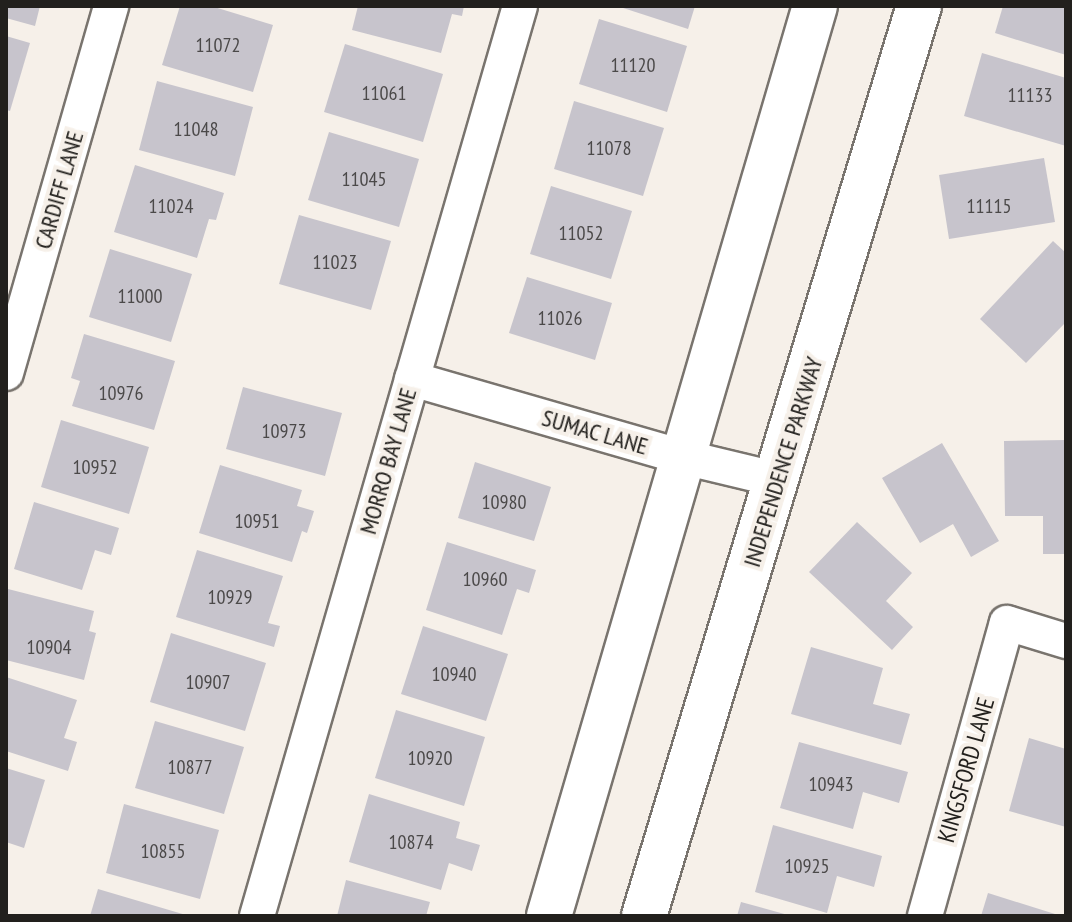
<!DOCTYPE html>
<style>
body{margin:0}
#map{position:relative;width:1072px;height:922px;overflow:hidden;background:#f6f0e9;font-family:"PT Sans Narrow",sans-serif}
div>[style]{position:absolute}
.building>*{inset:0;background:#c7c4cc}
.roads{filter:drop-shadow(2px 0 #79746e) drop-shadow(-2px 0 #79746e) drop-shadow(0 2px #79746e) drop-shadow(0 -2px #79746e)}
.street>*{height:34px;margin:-17px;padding:0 17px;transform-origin:17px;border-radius:17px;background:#fff}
.secondary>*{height:44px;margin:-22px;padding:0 22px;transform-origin:22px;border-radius:22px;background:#fff}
span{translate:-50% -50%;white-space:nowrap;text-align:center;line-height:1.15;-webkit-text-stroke:8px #f6f0e9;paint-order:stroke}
.number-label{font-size:20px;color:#4b4949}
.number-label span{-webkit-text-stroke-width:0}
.street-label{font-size:24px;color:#22201d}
.frame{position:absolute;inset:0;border:8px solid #22201d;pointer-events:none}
</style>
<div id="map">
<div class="building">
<div style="clip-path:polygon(6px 6px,40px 6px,35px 26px,6px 18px)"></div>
<div style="clip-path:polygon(180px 6px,211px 6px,273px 25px,253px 92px,162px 65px)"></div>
<div style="clip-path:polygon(358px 6px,464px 6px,462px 16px,452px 14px,441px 53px,352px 30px)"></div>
<div style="clip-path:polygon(617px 6px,695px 6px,688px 29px)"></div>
<div style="clip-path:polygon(1003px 6px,1066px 6px,1066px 55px,995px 33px)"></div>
<div style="clip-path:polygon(599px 19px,687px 46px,667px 112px,579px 84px)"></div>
<div style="clip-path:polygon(6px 36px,30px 43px,10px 111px,6px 110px)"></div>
<div style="clip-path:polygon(345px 44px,443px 74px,423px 142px,324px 112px)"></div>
<div style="clip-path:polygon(982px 53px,1066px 78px,1066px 146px,964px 116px)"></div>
<div style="clip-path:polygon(157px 81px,253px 107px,235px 176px,139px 150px)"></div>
<div style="clip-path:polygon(574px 101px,664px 128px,643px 196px,554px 169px)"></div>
<div style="clip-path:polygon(329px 132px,419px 159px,399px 227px,308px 200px)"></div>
<div style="clip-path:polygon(1044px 158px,1055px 222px,949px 239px,939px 175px)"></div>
<div style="clip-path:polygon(135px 165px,224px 193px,216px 220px,209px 219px,197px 258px,114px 232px)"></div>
<div style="clip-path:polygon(551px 186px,632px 211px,611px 279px,530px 254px)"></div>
<div style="clip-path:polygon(299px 215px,391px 241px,371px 310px,279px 284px)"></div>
<div style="clip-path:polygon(1053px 241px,1066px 253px,1066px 322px,1026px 363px,980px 319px)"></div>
<div style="clip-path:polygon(110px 249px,192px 274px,171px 342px,89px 317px)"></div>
<div style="clip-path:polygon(527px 277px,612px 303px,595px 360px,509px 333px)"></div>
<div style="clip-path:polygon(84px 334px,175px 361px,154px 430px,72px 406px,80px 381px,71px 378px)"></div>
<div style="clip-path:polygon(243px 387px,342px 413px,325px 476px,226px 449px)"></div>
<div style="clip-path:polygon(61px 420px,149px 447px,129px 514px,41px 487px)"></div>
<div style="clip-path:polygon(1066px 440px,1066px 554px,1043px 554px,1043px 516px,1005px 516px,1004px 441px)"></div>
<div style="clip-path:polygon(942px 443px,999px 541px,971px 557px,953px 524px,920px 543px,882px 478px)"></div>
<div style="clip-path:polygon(475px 462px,551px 487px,534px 541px,458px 518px)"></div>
<div style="clip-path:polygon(220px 465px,302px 490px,297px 506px,314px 511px,307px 533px,302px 531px,292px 562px,199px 533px)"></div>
<div style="clip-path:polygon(34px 502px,119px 528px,111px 555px,95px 550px,82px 590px,14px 569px)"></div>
<div style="clip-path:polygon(857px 522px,912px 573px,886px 601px,913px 627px,892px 650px,809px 572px)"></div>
<div style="clip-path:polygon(447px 542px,536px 570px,529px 593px,517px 589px,502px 635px,426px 610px)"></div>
<div style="clip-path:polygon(197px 550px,283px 576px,268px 623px,280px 626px,274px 647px,176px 617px)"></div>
<div style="clip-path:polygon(8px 589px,94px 611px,89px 631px,96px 633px,84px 680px,6px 660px)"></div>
<div style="clip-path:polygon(423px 626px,508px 654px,486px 721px,401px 694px)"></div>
<div style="clip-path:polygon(171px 633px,266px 663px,245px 731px,150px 702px)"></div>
<div style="clip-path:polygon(811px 647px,883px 668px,873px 704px,910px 714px,901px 745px,791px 714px)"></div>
<div style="clip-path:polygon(6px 677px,77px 700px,64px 738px,77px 742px,68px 771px,6px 751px)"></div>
<div style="clip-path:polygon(396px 710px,485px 737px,464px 806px,375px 778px)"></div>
<div style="clip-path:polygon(155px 721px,244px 747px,224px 814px,135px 788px)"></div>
<div style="clip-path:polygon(1029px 738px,1066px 749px,1066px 827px,1009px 811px)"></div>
<div style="clip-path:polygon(799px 742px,908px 772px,899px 803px,863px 792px,853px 829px,780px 808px)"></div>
<div style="clip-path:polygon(6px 768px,45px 780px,24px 848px,6px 842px)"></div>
<div style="clip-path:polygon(369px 794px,460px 822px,456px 838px,480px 845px,472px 871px,449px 863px,441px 890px,349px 862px)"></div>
<div style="clip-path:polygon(124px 804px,219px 830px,200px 899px,106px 873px)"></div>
<div style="clip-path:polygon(773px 825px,882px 856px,874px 887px,837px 876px,827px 913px,755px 892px)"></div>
<div style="clip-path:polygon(346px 880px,430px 902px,426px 916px,337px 916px)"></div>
<div style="clip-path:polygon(98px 889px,186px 915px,186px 916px,90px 916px)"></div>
<div style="clip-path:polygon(988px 893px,1055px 914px,1054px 916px,981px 916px)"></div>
<div style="clip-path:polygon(741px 902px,788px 915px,788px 916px,737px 916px)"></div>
</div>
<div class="roads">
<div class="street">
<div style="left:6px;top:373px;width:382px;rotate:-74deg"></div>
<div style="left:412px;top:379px;width:282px;rotate:16.1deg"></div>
<div style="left:683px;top:457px;width:99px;rotate:13.5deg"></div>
<div style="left:257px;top:916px;width:947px;rotate:-73.88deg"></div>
<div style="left:925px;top:916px;width:304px;rotate:-74.4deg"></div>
<div style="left:1007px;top:623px;width:62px;rotate:17deg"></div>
</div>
<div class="secondary">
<div style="left:549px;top:916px;width:948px;rotate:-73.71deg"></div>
<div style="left:644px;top:916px;width:951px;rotate:-73.19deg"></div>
</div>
</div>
<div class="number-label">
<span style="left:218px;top:45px">11072</span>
<span style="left:633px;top:65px">11120</span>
<span style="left:384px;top:93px">11061</span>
<span style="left:1030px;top:95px">11133</span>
<span style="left:196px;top:129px">11048</span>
<span style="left:609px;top:148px">11078</span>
<span style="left:364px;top:179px">11045</span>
<span style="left:171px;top:206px">11024</span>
<span style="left:989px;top:206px">11115</span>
<span style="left:581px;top:233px">11052</span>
<span style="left:335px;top:262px">11023</span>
<span style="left:140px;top:296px">11000</span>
<span style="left:560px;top:318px">11026</span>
<span style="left:121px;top:393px">10976</span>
<span style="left:284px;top:431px">10973</span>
<span style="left:95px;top:467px">10952</span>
<span style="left:504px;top:502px">10980</span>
<span style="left:257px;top:521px">10951</span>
<span style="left:485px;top:579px">10960</span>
<span style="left:230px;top:597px">10929</span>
<span style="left:49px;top:647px">10904</span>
<span style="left:454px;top:674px">10940</span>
<span style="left:208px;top:682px">10907</span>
<span style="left:430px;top:758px">10920</span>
<span style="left:190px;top:767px">10877</span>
<span style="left:831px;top:784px">10943</span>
<span style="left:411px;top:842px">10874</span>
<span style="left:163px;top:851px">10855</span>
<span style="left:807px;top:866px">10925</span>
</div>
<div class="street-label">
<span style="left:59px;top:190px;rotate:-74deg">CARDIFF LANE</span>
<span style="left:595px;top:432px;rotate:16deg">SUMAC LANE</span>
<span style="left:388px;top:461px;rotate:-74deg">MORRO BAY LANE</span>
<span style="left:783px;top:462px;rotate:-73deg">INDEPENDENCE PARKWAY</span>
<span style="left:966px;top:770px;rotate:-74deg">KINGSFORD LANE</span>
</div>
<div class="frame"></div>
</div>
